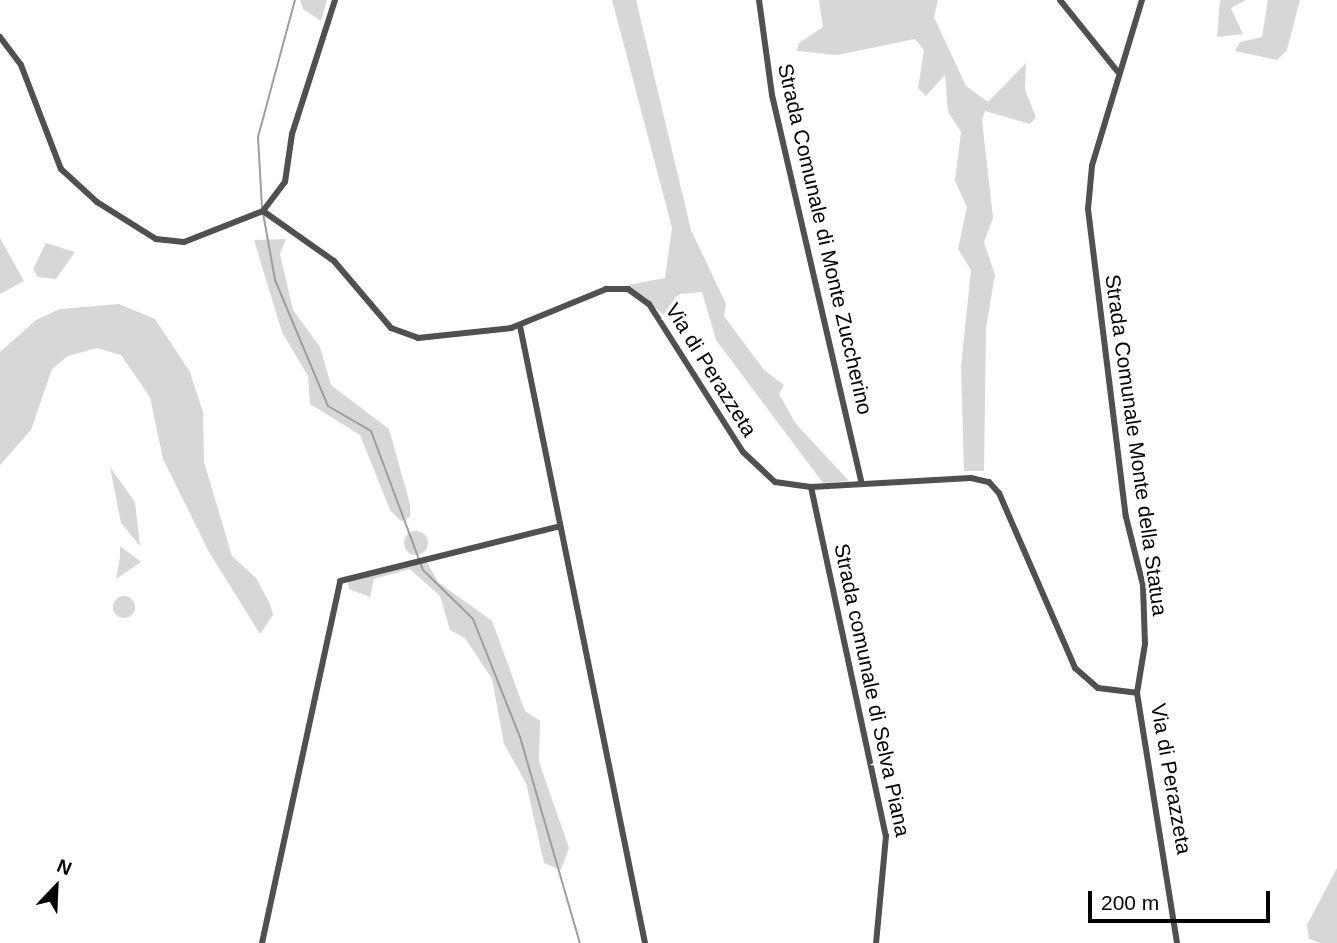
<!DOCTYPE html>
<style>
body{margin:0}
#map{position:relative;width:1337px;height:943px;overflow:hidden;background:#fff;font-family:Arial,sans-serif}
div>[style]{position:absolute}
.green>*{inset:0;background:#d7d7d7}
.round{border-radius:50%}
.stream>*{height:2px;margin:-1px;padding:0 1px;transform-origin:1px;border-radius:1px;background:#9e9e9e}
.minor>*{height:6px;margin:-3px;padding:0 3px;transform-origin:3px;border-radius:3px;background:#505050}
span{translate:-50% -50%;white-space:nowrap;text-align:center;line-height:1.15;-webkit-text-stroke:7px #fff;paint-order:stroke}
.street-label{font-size:21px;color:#000}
.north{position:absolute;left:21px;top:852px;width:70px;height:70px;-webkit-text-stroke:5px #fff;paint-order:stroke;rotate:23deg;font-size:19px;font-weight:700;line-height:28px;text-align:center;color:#000}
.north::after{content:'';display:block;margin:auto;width:24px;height:32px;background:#000;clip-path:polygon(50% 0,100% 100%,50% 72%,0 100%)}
.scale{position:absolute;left:1088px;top:891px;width:182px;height:32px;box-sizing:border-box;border:4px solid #000;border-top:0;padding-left:9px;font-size:21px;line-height:24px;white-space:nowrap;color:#000;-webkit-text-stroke:5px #fff;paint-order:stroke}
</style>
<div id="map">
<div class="green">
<div style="clip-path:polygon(300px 0,327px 0,321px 21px,303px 9px)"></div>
<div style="clip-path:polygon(612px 0,636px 0,691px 230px,726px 304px,724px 316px,764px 370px,784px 385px,779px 394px,796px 424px,849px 481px,823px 483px,716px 340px,702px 292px,680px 294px,664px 315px,628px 285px,665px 278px,672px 228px)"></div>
<div style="clip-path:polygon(819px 0,938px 0,934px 17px,966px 86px,988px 102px,1026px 63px,1025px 90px,1036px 117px,1030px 124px,985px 111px,982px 120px,993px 218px,984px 242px,995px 275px,986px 328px,984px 471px,964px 471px,961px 367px,971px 270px,958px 249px,967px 207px,955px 181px,961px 132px,948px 112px,945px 75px,926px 96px,918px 88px,924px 50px,915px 39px,837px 55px,797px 51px,799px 43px,823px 27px)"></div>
<div style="clip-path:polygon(1220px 0,1246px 0,1231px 8px,1243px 34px,1217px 37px)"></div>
<div style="clip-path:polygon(1268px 0,1300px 0,1287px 50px,1277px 60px,1235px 51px,1240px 42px,1262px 37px)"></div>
<div style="clip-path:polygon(0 238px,24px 281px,0 294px)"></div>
<div style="clip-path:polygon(286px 239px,280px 254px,293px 310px,320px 347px,331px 385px,389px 429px,410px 504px,410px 517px,401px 521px,390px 510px,360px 435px,310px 404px,308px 376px,282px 332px,254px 240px)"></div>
<div style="clip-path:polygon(46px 243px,75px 252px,56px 279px,38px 277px,33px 269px)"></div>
<div style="clip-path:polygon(119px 304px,155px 319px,190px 372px,203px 412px,204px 462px,232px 556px,256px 578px,270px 604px,273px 615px,260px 634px,209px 552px,163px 459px,150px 397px,121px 355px,97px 348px,68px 356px,52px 369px,31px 430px,0 465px,0 352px,36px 320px,60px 309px)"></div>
<div style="clip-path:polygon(110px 467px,135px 502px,140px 546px,121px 523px)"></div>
<div class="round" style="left:404px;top:531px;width:24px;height:24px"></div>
<div style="clip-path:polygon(120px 546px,141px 562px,116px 579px,120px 557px)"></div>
<div style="clip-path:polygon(427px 562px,438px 582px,492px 621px,525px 711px,540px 721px,539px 762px,569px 848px,561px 870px,544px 863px,526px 783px,504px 744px,492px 679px,465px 638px,450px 630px,440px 596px,410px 569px,374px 579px,370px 597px,349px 589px,348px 582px)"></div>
<div class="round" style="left:113px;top:596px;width:22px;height:22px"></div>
<div style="clip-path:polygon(1337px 868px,1337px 943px,1320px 943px,1309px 939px,1307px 925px)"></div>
</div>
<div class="stream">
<div style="left:262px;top:207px;width:70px;rotate:-93.3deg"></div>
<div style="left:258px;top:137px;width:142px;rotate:-74.9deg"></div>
<div style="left:263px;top:213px;width:68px;rotate:79.8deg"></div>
<div style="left:275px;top:280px;width:137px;rotate:67.2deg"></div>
<div style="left:328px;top:406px;width:50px;rotate:30.2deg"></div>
<div style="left:371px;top:431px;width:148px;rotate:69.5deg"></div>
<div style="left:423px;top:570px;width:70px;rotate:44.4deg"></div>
<div style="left:473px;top:619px;width:127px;rotate:68.3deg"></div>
<div style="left:520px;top:737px;width:215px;rotate:73.8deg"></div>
</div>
<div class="minor">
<div style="left:759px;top:0;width:96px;rotate:82.2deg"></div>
<div style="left:772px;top:95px;width:399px;rotate:77deg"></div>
<div style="left:1060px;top:0;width:91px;rotate:51.2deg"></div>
<div style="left:1142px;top:0;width:173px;rotate:106.8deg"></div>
<div style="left:1092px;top:166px;width:43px;rotate:95.3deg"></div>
<div style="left:1088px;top:209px;width:310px;rotate:83deg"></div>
<div style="left:1126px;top:517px;width:70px;rotate:76deg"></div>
<div style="left:1143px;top:585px;width:59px;rotate:88.1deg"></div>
<div style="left:1145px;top:644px;width:50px;rotate:99.3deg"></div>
<div style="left:1137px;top:693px;width:253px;rotate:80.9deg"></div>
<div style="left:0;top:37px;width:35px;rotate:53deg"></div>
<div style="left:21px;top:65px;width:111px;rotate:69deg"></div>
<div style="left:61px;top:169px;width:49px;rotate:42.5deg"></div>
<div style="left:97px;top:202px;width:70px;rotate:32.1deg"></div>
<div style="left:156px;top:239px;width:28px;rotate:6deg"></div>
<div style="left:184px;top:242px;width:85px;rotate:-21.4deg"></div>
<div style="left:263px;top:211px;width:87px;rotate:35.2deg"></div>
<div style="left:334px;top:261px;width:88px;rotate:49.6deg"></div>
<div style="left:391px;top:328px;width:29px;rotate:20deg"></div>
<div style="left:418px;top:338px;width:94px;rotate:-6.1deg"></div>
<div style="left:511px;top:328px;width:103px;rotate:-22.3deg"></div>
<div style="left:606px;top:289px;width:22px"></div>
<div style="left:628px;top:289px;width:26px;rotate:36deg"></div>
<div style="left:649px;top:304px;width:175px;rotate:57.6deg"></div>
<div style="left:743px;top:452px;width:44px;rotate:43.2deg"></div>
<div style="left:775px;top:482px;width:36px;rotate:8deg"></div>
<div style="left:811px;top:487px;width:160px;rotate:-3.2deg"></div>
<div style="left:971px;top:478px;width:18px;rotate:13deg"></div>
<div style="left:989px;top:482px;width:15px;rotate:48deg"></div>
<div style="left:999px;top:493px;width:191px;rotate:66.5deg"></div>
<div style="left:1075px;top:668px;width:30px;rotate:41deg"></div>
<div style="left:1098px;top:688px;width:39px;rotate:7deg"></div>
<div style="left:263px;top:211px;width:36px;rotate:-53deg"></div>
<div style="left:285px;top:182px;width:49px;rotate:-81.7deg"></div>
<div style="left:292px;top:134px;width:141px;rotate:-72.2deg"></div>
<div style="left:520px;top:326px;width:630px;rotate:78.55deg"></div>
<div style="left:811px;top:487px;width:357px;rotate:77.9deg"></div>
<div style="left:886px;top:836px;width:107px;rotate:95.3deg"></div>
<div style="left:262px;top:943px;width:370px;rotate:-77.8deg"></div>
<div style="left:340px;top:581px;width:227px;rotate:-14deg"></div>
</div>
<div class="street-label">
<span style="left:825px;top:239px;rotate:77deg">Strada Comunale di Monte Zuccherino</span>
<span style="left:711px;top:370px;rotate:58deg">Via di Perazzeta</span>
<span style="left:1136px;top:445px;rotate:82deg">Strada Comunale Monte della Statua</span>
<span style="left:872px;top:690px;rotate:78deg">Strada comunale di Selva Piana</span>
<span style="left:1171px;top:779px;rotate:80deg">Via di Perazzeta</span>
</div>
<div class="north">N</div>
<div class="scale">200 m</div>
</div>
